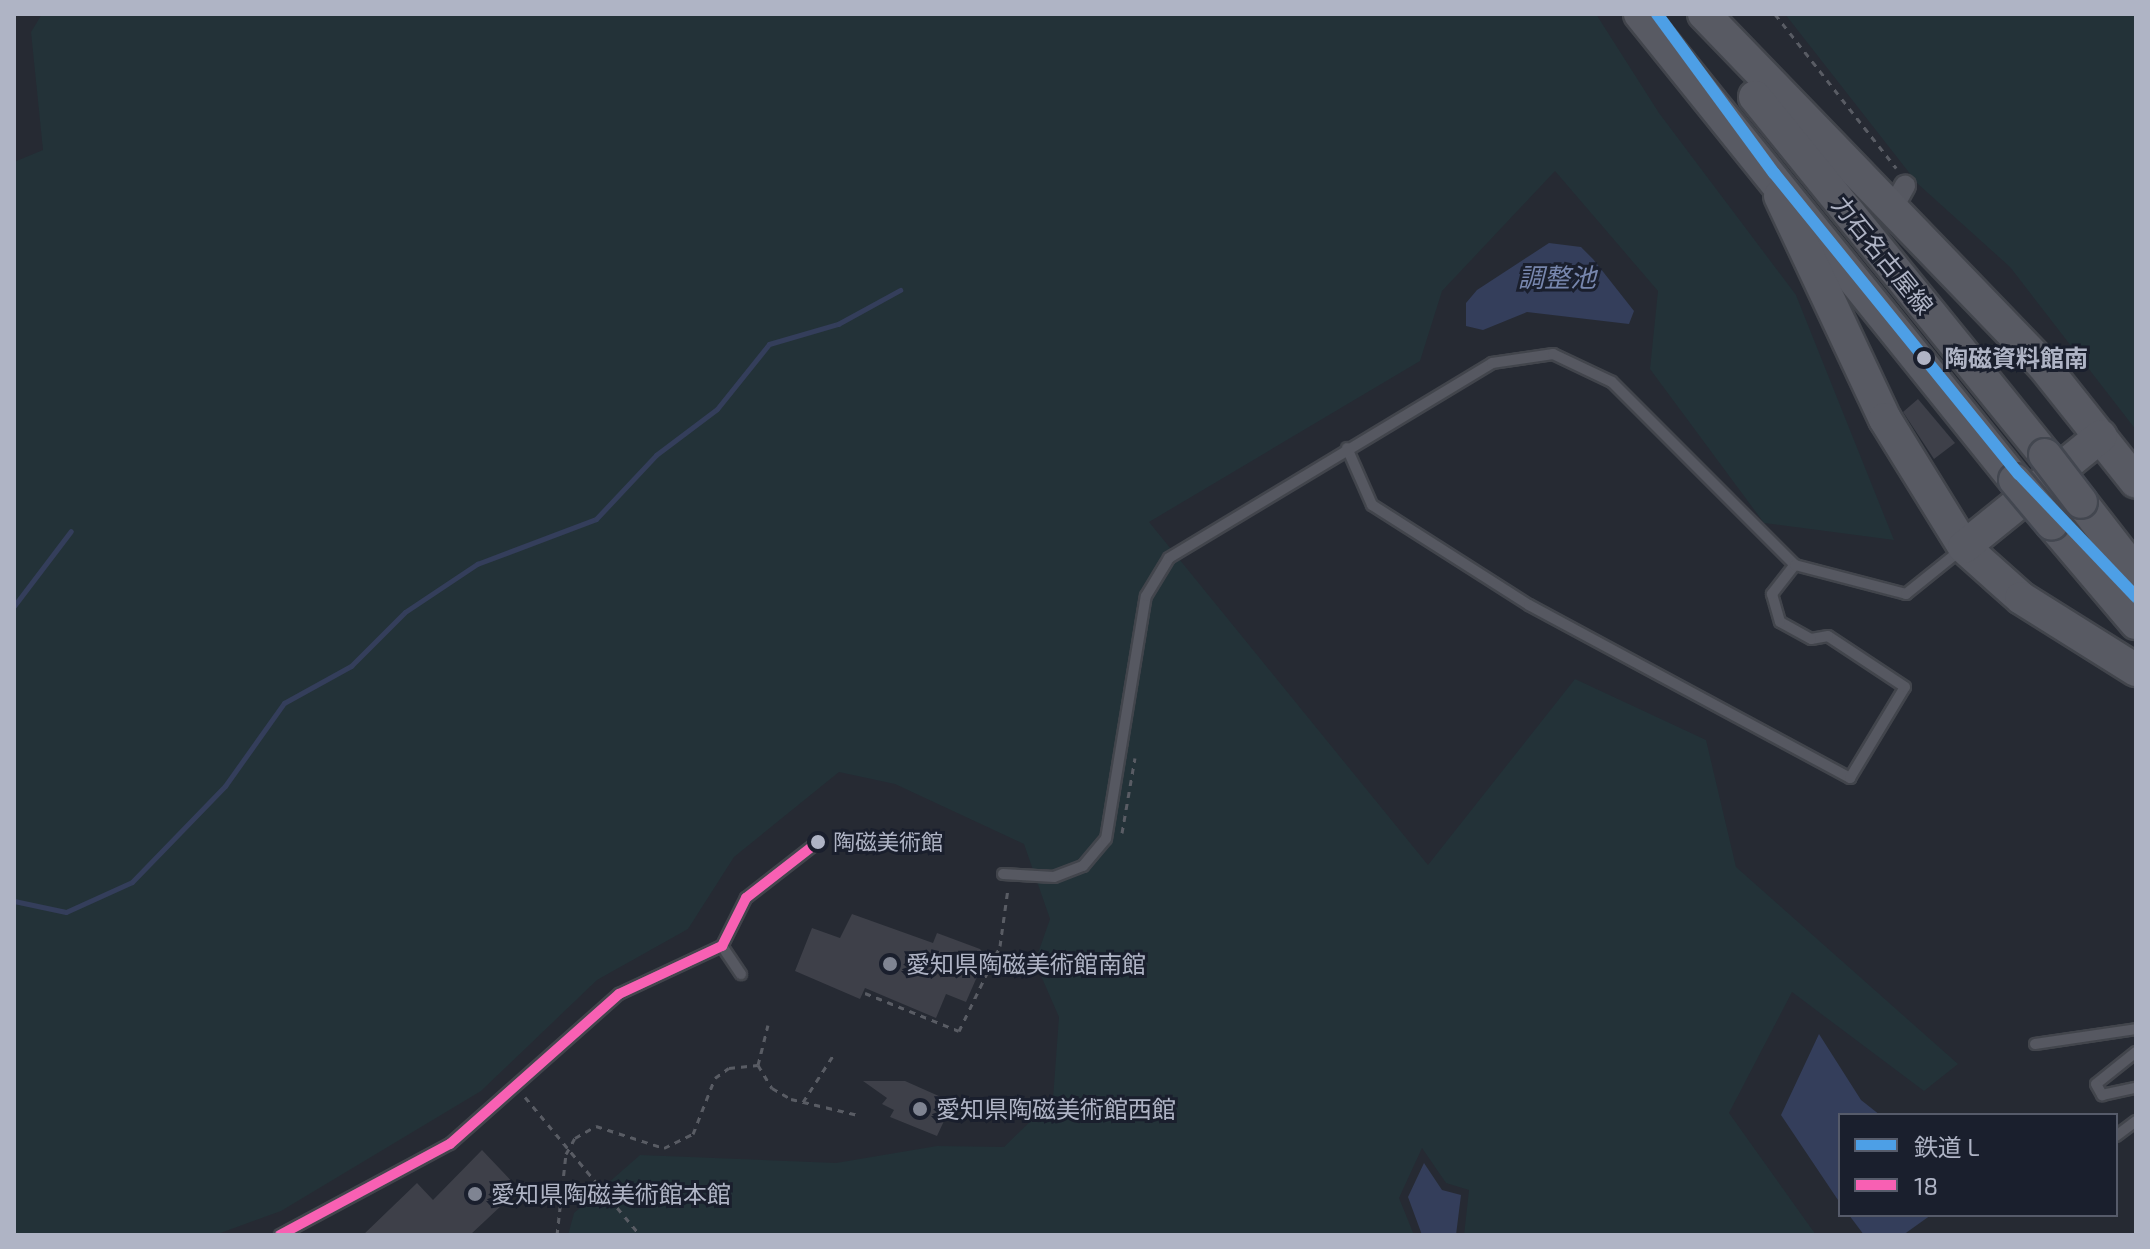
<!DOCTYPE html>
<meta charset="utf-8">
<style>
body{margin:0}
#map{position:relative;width:2150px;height:1249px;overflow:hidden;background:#262a33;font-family:"Exo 2","Noto Sans JP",sans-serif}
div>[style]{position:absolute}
.green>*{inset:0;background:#233238}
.water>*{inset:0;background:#343e5b}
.stream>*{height:5px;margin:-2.5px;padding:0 2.5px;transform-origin:2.5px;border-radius:2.5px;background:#343e5b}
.building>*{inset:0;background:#3e4049}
.path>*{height:3px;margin-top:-1.5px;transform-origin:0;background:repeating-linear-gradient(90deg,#595c64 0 6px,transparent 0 12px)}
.roads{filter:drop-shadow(2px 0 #42454c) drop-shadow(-2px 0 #42454c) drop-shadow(0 2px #42454c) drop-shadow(0 -2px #42454c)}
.service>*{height:10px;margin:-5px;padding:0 5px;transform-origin:5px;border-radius:5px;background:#565861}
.minor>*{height:20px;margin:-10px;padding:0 10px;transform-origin:10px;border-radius:10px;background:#565861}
.primary>*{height:32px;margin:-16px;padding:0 16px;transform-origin:16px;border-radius:16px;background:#585a63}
.bridges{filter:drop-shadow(2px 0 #434750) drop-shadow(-2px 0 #434750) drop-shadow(0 2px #434750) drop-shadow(0 -2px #434750)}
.primary-bridge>*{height:32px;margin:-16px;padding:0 16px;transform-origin:16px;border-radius:16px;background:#585a63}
.bus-1>*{height:10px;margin:-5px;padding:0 5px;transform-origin:5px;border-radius:5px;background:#f860b3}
.rail-1>*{height:12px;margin:-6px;padding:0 6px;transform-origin:6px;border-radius:6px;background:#4d9fe6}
.dots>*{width:22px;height:22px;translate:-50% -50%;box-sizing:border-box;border:4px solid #1a1f2d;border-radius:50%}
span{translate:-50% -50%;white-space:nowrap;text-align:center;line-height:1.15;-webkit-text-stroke:6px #1a1f2d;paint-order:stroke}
.bus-label{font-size:22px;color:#afb4c5}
.left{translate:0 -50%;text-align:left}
.street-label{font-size:24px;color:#afb4c5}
.stop-label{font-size:24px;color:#afb4c5;font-weight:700}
.poi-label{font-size:24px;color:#afb4c5}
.water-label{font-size:26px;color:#7786ad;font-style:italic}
.frame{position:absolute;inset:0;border:16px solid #afb4c5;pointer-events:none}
.legend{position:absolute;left:1838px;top:1113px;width:280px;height:104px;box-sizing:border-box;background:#1a1f2d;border:2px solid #565b6a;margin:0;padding:10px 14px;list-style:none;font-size:24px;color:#afb4c5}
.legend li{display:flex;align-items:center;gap:16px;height:40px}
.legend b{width:40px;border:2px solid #565b6a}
</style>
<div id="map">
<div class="green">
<div style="clip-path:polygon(42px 14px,1596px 14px,1659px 113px,1796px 295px,1894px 540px,1764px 523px,1650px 369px,1658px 291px,1555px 171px,1442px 291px,1420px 361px,1149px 522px,1428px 865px,1575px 679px,1706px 740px,1736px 867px,1958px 1064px,1924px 1091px,1792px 992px,1729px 1113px,1816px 1235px,1464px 1235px,1469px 1190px,1446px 1183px,1422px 1148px,1399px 1198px,1414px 1235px,568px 1235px,574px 1213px,640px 1155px,836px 1163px,937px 1146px,1004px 1147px,1053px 1099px,1059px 1017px,1035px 962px,1050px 919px,1024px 844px,895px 784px,839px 772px,734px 857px,688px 929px,597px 980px,481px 1091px,281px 1211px,215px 1235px,14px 1235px,14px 162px,43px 150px,31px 32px)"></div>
<div style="clip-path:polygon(1785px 14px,2136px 14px,2136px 430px,2010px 267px,1918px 184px)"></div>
</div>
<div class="water">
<div style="clip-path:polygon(1549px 243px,1581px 247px,1593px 259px,1634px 311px,1629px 324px,1527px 312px,1483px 330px,1466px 326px,1466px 303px,1477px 290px)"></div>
<div style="clip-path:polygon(1819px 1034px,1861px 1100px,1880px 1115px,1840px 1115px,1840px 1203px,1781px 1115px)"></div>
<div style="clip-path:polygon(1424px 1163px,1442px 1190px,1461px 1195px,1456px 1235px,1422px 1235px,1408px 1197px)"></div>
<div style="clip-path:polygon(1849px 1215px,1931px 1215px,1903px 1235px,1864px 1235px)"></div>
</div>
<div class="stream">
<div style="left:14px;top:606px;width:94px;rotate:-52.8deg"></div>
<div style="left:14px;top:901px;width:53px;rotate:11.9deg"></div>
<div style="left:66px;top:912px;width:72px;rotate:-24.4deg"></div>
<div style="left:132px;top:882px;width:134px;rotate:-45.9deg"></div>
<div style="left:225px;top:786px;width:102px;rotate:-54.6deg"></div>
<div style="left:284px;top:703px;width:77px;rotate:-28.9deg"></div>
<div style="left:351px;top:666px;width:76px;rotate:-45deg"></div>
<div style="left:405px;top:612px;width:87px;rotate:-33.7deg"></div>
<div style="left:477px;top:564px;width:127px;rotate:-20.7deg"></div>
<div style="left:596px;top:519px;width:88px;rotate:-46.8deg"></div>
<div style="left:656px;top:455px;width:76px;rotate:-37deg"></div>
<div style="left:717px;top:409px;width:83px;rotate:-51.3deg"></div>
<div style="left:769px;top:344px;width:72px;rotate:-16.2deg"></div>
<div style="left:838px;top:324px;width:71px;rotate:-28.7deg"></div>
</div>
<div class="building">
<div style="clip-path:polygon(1918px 399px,1955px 443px,1934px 459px,1903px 412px)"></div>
<div style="clip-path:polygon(852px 914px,933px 943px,937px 933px,980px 949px,986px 956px,966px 1002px,946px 994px,936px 1018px,865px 988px,860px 999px,795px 971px,812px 928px,840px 938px)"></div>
<div style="clip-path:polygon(863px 1081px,905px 1081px,941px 1097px,950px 1108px,937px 1136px,890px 1117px,894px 1110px,882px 1104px,887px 1098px)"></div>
<div style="clip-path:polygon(482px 1150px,519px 1189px,470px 1235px,363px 1235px,417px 1183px,433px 1200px)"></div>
</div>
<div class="path">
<div style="left:1775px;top:14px;width:196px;rotate:51.8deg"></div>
<div style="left:1122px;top:833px;width:76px;rotate:-80.2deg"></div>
<div style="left:865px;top:993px;width:101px;rotate:22deg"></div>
<div style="left:959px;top:1031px;width:94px;rotate:-64.2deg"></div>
<div style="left:1000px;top:946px;width:59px;rotate:-82.1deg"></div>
<div style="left:758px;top:1065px;width:27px;rotate:59deg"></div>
<div style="left:772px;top:1088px;width:22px;rotate:30deg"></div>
<div style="left:791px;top:1099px;width:69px;rotate:13.4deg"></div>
<div style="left:525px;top:1097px;width:180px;rotate:50.2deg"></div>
<div style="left:803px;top:1102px;width:57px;rotate:-57.1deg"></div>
<div style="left:557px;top:1235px;width:81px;rotate:-83.7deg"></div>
<div style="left:566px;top:1154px;width:18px;rotate:-61deg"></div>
<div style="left:575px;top:1138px;width:24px;rotate:-30deg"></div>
<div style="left:596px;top:1126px;width:71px;rotate:17.9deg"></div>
<div style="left:664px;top:1148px;width:32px;rotate:-26deg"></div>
<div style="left:693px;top:1134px;width:60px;rotate:-68.6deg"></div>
<div style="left:715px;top:1078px;width:17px;rotate:-36deg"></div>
<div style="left:729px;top:1068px;width:29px;rotate:-6deg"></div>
<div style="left:758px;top:1065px;width:41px;rotate:-76deg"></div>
</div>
<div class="roads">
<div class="service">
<div style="left:1347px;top:448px;width:62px;rotate:66.3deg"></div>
<div style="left:1372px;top:505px;width:186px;rotate:32.5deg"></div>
<div style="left:1529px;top:605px;width:365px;rotate:28.3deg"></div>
<div style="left:1850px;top:778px;width:106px;rotate:-58.9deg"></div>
<div style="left:1905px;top:687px;width:92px;rotate:-146.5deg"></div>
<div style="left:1828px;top:636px;width:17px;rotate:170deg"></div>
<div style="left:1811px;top:639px;width:35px;rotate:-151deg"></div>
<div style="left:1780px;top:622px;width:29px;rotate:-106deg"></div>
<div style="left:1772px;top:594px;width:37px;rotate:-52deg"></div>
<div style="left:1003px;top:874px;width:51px;rotate:3.4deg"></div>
<div style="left:1054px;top:877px;width:31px;rotate:-21deg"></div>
<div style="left:1083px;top:866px;width:35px;rotate:-50deg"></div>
<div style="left:1106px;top:839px;width:246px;rotate:-80.7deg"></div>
<div style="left:1146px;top:596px;width:44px;rotate:-58.8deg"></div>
<div style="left:1169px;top:558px;width:377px;rotate:-31.1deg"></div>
<div style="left:1492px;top:363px;width:62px;rotate:-8.4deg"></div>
<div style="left:1553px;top:354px;width:65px;rotate:25.4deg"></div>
<div style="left:1612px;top:382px;width:259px;rotate:45deg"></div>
<div style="left:1795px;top:565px;width:115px;rotate:14.6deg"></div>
<div style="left:1906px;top:594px;width:72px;rotate:-38.8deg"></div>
<div style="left:722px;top:946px;width:34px;rotate:56deg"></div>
<div style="left:2035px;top:1044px;width:102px;rotate:-8.4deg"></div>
<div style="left:2136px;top:1052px;width:51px;rotate:141.3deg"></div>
<div style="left:2096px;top:1084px;width:13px;rotate:61deg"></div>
<div style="left:2102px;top:1095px;width:35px;rotate:-12deg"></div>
<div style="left:2116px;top:1136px;width:25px;rotate:-37deg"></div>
<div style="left:280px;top:1235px;width:193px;rotate:-28.2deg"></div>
<div style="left:450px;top:1144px;width:226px;rotate:-41.6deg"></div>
<div style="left:619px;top:994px;width:114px;rotate:-25deg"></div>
<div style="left:722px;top:946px;width:54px;rotate:-63.4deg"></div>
<div style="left:746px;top:898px;width:91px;rotate:-37.9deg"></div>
</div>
<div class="minor">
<div style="left:1891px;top:211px;width:29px;rotate:-61deg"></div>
</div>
<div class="primary">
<div style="left:1640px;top:14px;width:598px;rotate:51.18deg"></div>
<div style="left:1704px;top:14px;width:488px;rotate:46deg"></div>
<div style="left:2043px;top:365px;width:149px;rotate:51.5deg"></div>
<div style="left:1755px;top:97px;width:461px;rotate:51deg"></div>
<div style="left:1780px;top:196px;width:246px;rotate:64.8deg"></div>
<div style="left:1885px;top:419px;width:150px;rotate:58.3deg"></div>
<div style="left:1964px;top:547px;width:76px;rotate:41.8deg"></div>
<div style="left:2021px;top:598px;width:136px;rotate:32.1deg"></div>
<div style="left:2081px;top:502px;width:90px;rotate:52.2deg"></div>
<div style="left:2052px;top:524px;width:130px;rotate:49.7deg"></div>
<div style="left:1964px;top:547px;width:176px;rotate:-39deg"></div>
</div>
</div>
<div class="bridges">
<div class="primary-bridge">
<div style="left:2045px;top:455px;width:59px;rotate:52.5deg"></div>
<div style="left:2015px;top:480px;width:57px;rotate:49.9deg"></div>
</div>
</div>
<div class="bus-1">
<div style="left:280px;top:1235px;width:193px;rotate:-28.2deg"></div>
<div style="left:450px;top:1144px;width:226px;rotate:-41.6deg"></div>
<div style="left:619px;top:994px;width:114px;rotate:-25deg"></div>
<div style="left:722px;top:946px;width:54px;rotate:-63.4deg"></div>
<div style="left:746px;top:898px;width:91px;rotate:-37.9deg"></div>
</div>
<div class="rail-1">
<div style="left:1657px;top:14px;width:197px;rotate:53.7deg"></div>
<div style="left:1774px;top:173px;width:388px;rotate:50.9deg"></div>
<div style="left:2019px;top:474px;width:170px;rotate:46.4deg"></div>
</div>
<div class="dots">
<div style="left:1924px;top:358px;background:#afb4c5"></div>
<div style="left:818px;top:842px;background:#afb4c5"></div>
<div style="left:890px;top:964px;background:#7f8492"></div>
<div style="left:920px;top:1109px;background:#7f8492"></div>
<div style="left:475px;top:1194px;background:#7f8492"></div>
</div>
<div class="bus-label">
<span class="left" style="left:833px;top:842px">陶磁美術館</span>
</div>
<div class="street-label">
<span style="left:1883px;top:255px;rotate:51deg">力石名古屋線</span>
</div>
<div class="stop-label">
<span class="left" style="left:1944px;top:358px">陶磁資料館南</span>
</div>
<div class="poi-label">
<span class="left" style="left:906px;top:964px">愛知県陶磁美術館南館</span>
<span class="left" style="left:936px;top:1109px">愛知県陶磁美術館西館</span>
<span class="left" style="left:491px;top:1194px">愛知県陶磁美術館本館</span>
</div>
<div class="water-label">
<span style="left:1557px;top:277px">調整池</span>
</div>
<div class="frame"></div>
<ul class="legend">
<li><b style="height:10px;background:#4d9fe6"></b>鉄道 L</li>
<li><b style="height:10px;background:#f860b3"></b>18</li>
</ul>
</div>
